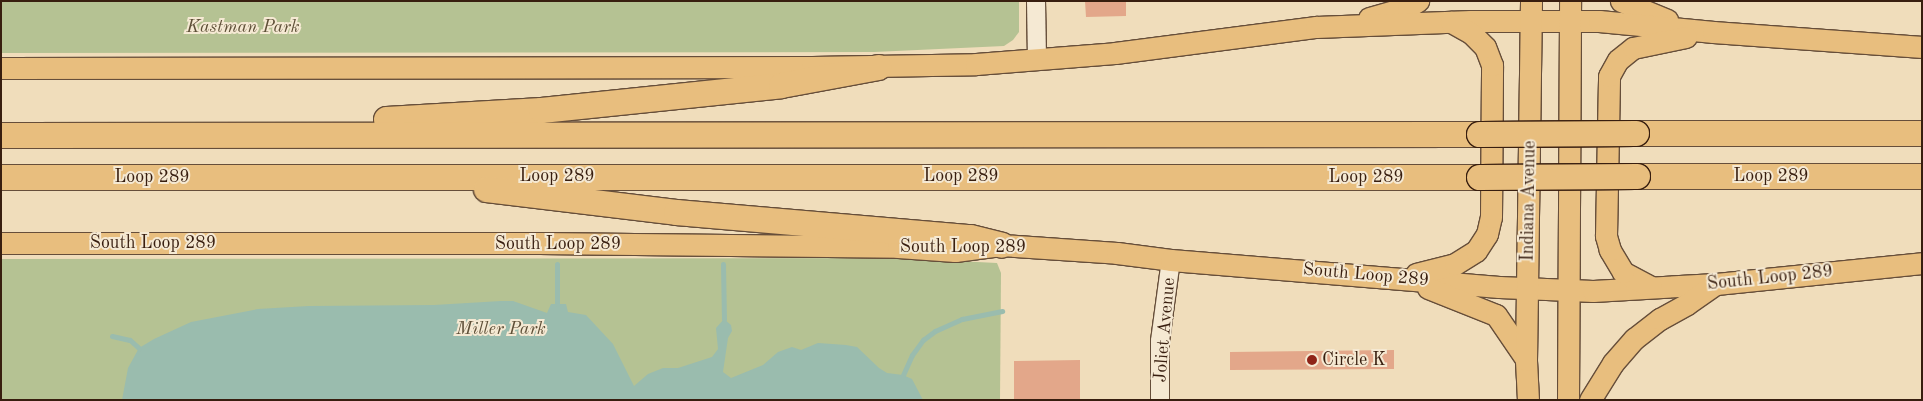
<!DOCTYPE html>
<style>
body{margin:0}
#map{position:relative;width:1923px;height:401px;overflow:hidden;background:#f0ddbb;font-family:"Old Standard TT",serif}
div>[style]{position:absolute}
.green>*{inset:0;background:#b5c293}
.water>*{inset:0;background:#9abcae}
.stream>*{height:5px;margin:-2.5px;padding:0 2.5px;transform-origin:2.5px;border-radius:2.5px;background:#9abcae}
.building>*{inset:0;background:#e3a78a}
.roads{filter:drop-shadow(1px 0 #664e3a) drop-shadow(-1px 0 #664e3a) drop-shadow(0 1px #664e3a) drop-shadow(0 -1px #664e3a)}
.minor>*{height:18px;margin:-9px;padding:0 9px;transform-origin:9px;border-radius:9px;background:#f5e9d3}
.major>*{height:21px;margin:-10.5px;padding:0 10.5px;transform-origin:10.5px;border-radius:10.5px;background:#e8be7e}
.highway>*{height:25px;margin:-12.5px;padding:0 12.5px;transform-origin:12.5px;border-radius:12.5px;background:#e8be7e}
.bridges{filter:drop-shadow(1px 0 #381e0f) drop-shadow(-1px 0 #381e0f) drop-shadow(0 1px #381e0f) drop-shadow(0 -1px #381e0f)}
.highway-bridge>*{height:25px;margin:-12.5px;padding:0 12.5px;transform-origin:12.5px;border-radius:12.5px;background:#e8be7e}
.dots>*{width:14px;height:14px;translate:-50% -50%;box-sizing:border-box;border:2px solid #f5e9d3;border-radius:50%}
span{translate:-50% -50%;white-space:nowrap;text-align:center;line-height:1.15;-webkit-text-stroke:4px #f5e9d3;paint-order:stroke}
.park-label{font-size:18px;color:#5e4f37;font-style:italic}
.street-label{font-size:18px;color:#381e0f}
.poi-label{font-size:18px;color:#381e0f}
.left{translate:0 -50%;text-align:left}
.frame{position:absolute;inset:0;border:2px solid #381e0f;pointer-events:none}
</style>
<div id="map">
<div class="green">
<div style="clip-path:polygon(1px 1px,1019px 1px,1019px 32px,1013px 40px,1004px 46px,874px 52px,1px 53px)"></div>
<div style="clip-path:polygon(897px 258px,997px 263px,1001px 273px,1000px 400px,1px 400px,1px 259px)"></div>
</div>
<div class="water">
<div style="clip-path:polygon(501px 301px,513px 301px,547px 313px,551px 304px,566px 304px,568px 312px,586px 315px,613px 344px,634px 386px,648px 374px,663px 368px,678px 368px,712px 357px,718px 349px,716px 328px,724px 319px,731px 325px,732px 331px,728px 338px,723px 372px,731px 378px,763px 365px,778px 352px,792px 347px,801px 350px,818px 343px,846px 345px,857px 347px,879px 368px,887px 373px,903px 375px,912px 379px,923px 400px,122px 400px,128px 368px,139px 348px,154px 339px,191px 322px,258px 309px,309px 306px,434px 305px)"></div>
</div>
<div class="stream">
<div style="left:557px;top:264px;width:40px;rotate:90deg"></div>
<div style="left:723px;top:264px;width:55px;rotate:89deg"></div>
<div style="left:112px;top:336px;width:18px;rotate:13deg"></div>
<div style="left:130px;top:340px;width:12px;rotate:42deg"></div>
<div style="left:903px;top:375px;width:22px;rotate:-66deg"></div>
<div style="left:912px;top:355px;width:19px;rotate:-54deg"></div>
<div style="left:923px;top:340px;width:15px;rotate:-37deg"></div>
<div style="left:935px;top:331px;width:30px;rotate:-24deg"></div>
<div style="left:962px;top:319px;width:41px;rotate:-11.3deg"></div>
</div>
<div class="building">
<div style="clip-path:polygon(1085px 1px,1126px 1px,1126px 16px,1086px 17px)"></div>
<div style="clip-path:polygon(1394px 350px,1394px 369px,1230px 370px,1230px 352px)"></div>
<div style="clip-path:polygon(1080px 360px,1080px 400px,1014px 400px,1014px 361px)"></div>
</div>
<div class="roads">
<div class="minor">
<div style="left:1036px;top:1px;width:58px;rotate:89deg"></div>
<div style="left:1160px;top:400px;width:59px;rotate:-90deg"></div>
<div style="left:1160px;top:341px;width:82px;rotate:-82.3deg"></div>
</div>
<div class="major">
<div style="left:1621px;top:1px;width:50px;rotate:22.4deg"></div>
<div style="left:1369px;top:18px;width:41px;rotate:-15.8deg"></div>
<div style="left:1408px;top:7px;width:12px;rotate:-31deg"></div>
<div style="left:1px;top:68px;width:811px;rotate:-0.07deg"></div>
<div style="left:812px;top:67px;width:164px;rotate:-1deg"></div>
<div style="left:976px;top:64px;width:139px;rotate:-4.5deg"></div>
<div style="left:1115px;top:53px;width:203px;rotate:-7.4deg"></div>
<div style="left:1316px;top:27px;width:155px;rotate:-2.2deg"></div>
<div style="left:1471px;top:21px;width:128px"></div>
<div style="left:1599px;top:21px;width:115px;rotate:5.5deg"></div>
<div style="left:1713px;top:32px;width:210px;rotate:4.1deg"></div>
<div style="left:1px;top:243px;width:538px"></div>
<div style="left:539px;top:243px;width:359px;rotate:0.6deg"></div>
<div style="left:898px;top:247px;width:57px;rotate:4deg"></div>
<div style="left:955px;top:251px;width:46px;rotate:-7.4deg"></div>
<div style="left:1001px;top:245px;width:116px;rotate:3.9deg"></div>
<div style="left:1117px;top:253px;width:54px;rotate:7.4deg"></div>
<div style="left:1171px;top:260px;width:329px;rotate:4.7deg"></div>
<div style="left:1499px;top:287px;width:94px;rotate:2.4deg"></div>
<div style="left:1593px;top:291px;width:123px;rotate:-3.3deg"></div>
<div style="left:1716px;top:284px;width:207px;rotate:-5.8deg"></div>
<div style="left:1416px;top:274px;width:40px;rotate:-14.4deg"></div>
<div style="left:1455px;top:264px;width:25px;rotate:-32deg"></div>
<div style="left:1476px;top:251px;width:20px;rotate:-57deg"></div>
<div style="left:1487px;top:234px;width:17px;rotate:-77deg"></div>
<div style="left:1491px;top:217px;width:152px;rotate:-89.6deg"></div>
<div style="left:1492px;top:65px;width:19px;rotate:-111deg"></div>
<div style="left:1485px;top:47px;width:20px;rotate:-135deg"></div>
<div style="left:1471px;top:33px;width:23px;rotate:-151deg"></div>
<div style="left:1651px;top:287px;width:32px;rotate:-152deg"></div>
<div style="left:1623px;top:272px;width:26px;rotate:-121deg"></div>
<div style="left:1610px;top:250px;width:15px;rotate:-106deg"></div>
<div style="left:1606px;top:236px;width:160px;rotate:-88.9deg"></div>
<div style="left:1609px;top:76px;width:18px;rotate:-61deg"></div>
<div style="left:1618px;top:60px;width:19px;rotate:-39deg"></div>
<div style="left:1633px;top:48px;width:54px;rotate:-11.7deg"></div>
<div style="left:1428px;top:288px;width:73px;rotate:21.7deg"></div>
<div style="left:1496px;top:315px;width:53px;rotate:55.7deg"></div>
<div style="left:1528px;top:400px;width:40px;rotate:-92.9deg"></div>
<div style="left:1526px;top:360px;width:359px;rotate:-89.2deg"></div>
<div style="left:1568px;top:400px;width:399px;rotate:-89.7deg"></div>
<div style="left:1590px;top:400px;width:44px;rotate:-58.1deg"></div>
<div style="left:1613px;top:363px;width:32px;rotate:-49deg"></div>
<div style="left:1634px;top:339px;width:33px;rotate:-38deg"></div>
<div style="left:1660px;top:319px;width:31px;rotate:-29deg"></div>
<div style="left:1687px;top:304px;width:35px;rotate:-35deg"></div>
</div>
<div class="highway">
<div style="left:386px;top:119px;width:155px;rotate:-3.3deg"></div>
<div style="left:541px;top:110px;width:241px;rotate:-5.9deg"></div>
<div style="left:781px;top:85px;width:99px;rotate:-10.5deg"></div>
<div style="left:1636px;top:133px;width:286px"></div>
<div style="left:1px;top:135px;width:1478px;rotate:-0.04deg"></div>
<div style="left:1637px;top:176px;width:285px"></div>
<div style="left:1px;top:177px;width:1478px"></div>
<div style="left:486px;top:189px;width:191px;rotate:6.9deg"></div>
<div style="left:676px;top:212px;width:295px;rotate:4.9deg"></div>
<div style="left:970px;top:237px;width:32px;rotate:14deg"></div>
</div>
</div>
<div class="bridges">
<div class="highway-bridge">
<div style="left:1479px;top:134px;width:157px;rotate:-0.4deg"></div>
<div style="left:1479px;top:177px;width:158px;rotate:-0.4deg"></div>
</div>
</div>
<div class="dots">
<div style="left:1312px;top:360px;background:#8f2418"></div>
</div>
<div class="park-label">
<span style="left:243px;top:27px">Kastman Park</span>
<span style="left:501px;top:329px">Miller Park</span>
</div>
<div class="street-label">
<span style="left:557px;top:176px">Loop 289</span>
<span style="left:961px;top:176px">Loop 289</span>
<span style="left:1771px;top:176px">Loop 289</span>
<span style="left:152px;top:177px">Loop 289</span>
<span style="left:1366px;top:177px">Loop 289</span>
<span style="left:1529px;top:201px;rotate:-89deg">Indiana Avenue</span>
<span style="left:153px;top:243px">South Loop 289</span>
<span style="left:558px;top:244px">South Loop 289</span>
<span style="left:963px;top:247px">South Loop 289</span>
<span style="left:1366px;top:275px;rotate:5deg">South Loop 289</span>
<span style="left:1770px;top:278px;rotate:-6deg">South Loop 289</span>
<span style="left:1165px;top:330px;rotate:-85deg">Joliet Avenue</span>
</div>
<div class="poi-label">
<span class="left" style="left:1322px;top:360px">Circle K</span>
</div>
<div class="frame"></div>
</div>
